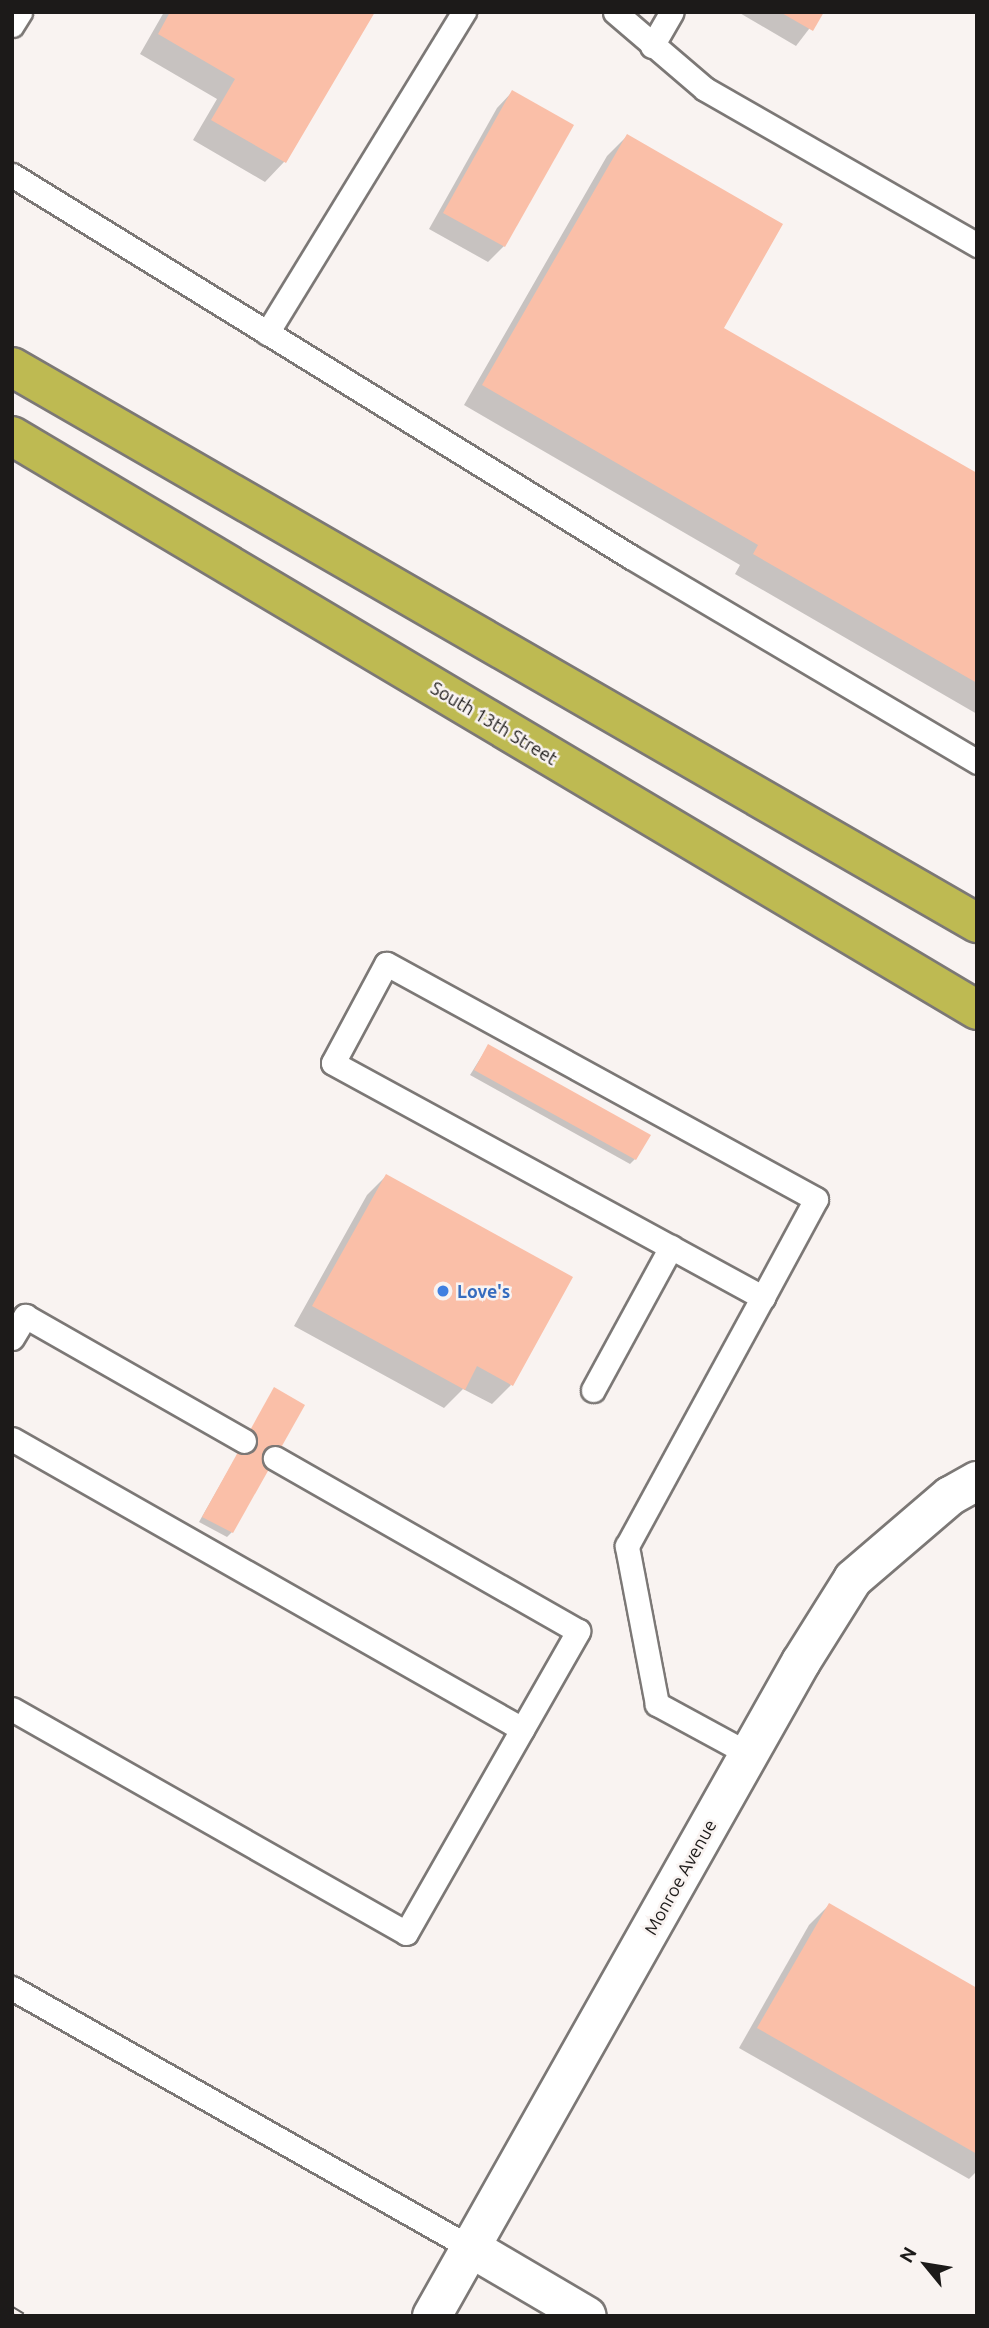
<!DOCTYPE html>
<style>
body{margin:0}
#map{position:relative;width:989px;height:2328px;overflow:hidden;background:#f9f3f1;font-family:Ubuntu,sans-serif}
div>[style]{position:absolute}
.shadow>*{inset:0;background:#0003}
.building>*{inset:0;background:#fabfa8}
.roads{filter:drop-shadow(2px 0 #7c7876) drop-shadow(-2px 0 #7c7876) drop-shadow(0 2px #7c7876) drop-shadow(0 -2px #7c7876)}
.service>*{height:23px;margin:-11.5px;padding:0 11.5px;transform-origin:11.5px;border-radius:11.5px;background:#fff}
.minor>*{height:38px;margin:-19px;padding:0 19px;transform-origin:19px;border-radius:19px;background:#fff}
.trunk>*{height:38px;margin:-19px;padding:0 19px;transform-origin:19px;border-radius:19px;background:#beba52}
.rail>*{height:8px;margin-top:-4px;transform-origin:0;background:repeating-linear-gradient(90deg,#f9f3f1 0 16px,#63605f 0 32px);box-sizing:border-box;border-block:2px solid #63605f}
.dots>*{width:19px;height:19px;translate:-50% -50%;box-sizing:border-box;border:4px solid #f9f3f1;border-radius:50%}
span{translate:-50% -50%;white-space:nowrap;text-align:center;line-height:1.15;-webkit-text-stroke:5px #f9f3f1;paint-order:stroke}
.street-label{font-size:18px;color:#1c1a19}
.shop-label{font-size:18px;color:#366cbe;font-weight:700}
.left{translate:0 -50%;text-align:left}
.frame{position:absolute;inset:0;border:14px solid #1c1a19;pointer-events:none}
.north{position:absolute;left:891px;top:2230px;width:70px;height:70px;-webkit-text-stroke:5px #f9f3f1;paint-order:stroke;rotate:300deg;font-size:19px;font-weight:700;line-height:28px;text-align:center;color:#1c1a19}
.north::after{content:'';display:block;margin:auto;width:24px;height:32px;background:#1c1a19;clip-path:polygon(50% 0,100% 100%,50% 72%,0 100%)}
</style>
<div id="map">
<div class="shadow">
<div style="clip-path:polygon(164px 12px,373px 12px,284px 162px,265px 182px,193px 140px,217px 99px,140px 54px)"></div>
<div style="clip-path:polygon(738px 12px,822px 12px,796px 46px)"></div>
<div style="clip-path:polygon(512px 92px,504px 246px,488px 262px,429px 229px,497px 108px)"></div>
<div style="clip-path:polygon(627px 136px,721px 328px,977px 475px,977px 714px,735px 574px,740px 565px,464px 405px,607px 156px)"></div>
<div style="clip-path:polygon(488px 1046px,635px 1159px,630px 1164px,470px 1075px)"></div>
<div style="clip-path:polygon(386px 1176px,511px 1385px,492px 1404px,463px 1389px,444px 1408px,294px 1326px,367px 1195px)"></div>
<div style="clip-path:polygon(274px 1390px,232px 1532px,227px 1537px,199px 1522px)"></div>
<div style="clip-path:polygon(829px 1905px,977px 1990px,977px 2171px,969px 2179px,739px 2048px,809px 1925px)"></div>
</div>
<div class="building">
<div style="clip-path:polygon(170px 12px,375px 12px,286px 163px,211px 120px,235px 79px,158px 34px)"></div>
<div style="clip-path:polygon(780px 12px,824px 12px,813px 31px)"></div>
<div style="clip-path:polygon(512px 90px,574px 125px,505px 247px,443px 213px)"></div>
<div style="clip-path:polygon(627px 134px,783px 224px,724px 328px,977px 473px,977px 683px,753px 554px,758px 545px,482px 385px)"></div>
<div style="clip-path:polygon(488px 1044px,651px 1135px,636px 1160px,474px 1070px)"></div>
<div style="clip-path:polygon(386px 1174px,573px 1277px,513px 1386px,477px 1366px,465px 1390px,312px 1306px)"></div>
<div style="clip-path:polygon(274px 1387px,305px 1405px,233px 1533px,202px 1517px)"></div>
<div style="clip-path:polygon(829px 1903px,977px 1988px,977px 2154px,757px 2028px)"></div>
</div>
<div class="roads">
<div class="service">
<div style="left:615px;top:12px;width:118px;rotate:40.5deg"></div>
<div style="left:705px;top:89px;width:314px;rotate:29.8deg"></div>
<div style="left:12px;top:25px;width:15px;rotate:-58deg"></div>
<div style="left:652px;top:46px;width:39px;rotate:-60deg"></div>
<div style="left:12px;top:175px;width:727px;rotate:31.68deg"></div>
<div style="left:631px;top:557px;width:402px;rotate:30.6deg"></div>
<div style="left:267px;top:333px;width:377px;rotate:-58.5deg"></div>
<div style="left:12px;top:1338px;width:26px;rotate:-59deg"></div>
<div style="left:25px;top:1316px;width:252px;rotate:29.7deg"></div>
<div style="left:593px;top:1390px;width:163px;rotate:-61.4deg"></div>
<div style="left:12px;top:1439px;width:587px;rotate:29.62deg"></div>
<div style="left:12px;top:1709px;width:453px;rotate:29.6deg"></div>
<div style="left:406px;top:1933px;width:348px;rotate:-60.3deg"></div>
<div style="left:578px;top:1631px;width:349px;rotate:-150.3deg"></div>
<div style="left:749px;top:1754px;width:105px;rotate:-151.5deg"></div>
<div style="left:657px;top:1704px;width:161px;rotate:-100.8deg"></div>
<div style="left:627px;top:1546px;width:284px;rotate:-61.4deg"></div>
<div style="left:763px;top:1297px;width:111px;rotate:-61.6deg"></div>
<div style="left:816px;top:1199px;width:490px;rotate:-151.3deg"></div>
<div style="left:386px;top:964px;width:112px;rotate:118.2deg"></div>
<div style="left:333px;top:1063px;width:490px;rotate:28.6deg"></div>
<div style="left:12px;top:1988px;width:528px;rotate:29.53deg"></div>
</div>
<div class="minor">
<div style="left:471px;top:2248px;width:134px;rotate:30.4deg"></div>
<div style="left:432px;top:2316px;width:751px;rotate:-60.57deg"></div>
<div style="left:801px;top:1662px;width:98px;rotate:-57.9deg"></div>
<div style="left:853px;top:1579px;width:128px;rotate:-40.6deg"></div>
<div style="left:950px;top:1496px;width:31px;rotate:-29deg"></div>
</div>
<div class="trunk">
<div style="left:12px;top:367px;width:1114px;rotate:29.95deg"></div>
<div style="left:12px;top:436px;width:1123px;rotate:30.74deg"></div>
</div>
</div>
<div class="rail">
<div style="left:12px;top:2310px;width:12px;rotate:31deg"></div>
</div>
<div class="dots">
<div style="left:443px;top:1291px;background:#3f7fe0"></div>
</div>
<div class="street-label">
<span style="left:494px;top:723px;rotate:31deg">South 13th Street</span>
<span style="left:680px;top:1877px;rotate:-61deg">Monroe Avenue</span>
</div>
<div class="shop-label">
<span class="left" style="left:457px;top:1291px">Love's</span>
</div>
<div class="frame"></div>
<div class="north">N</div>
</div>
